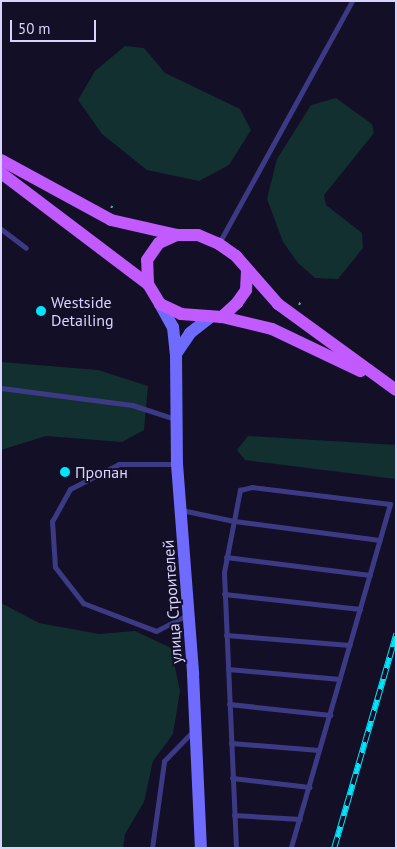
<!DOCTYPE html>
<meta charset="utf-8">
<style>
body{margin:0}
#map{position:relative;width:397px;height:849px;overflow:hidden;background:#130f26;font-family:"PT Sans",sans-serif}
div>[style]{position:absolute}
.green>*{inset:0;background:#12302f}
.path>*{height:2px;margin-top:-1px;transform-origin:0;background:repeating-linear-gradient(90deg,#2fb8b0 0 2.5px,transparent 0 6.5px)}
.service>*{height:5px;margin:-2.5px;padding:0 2.5px;transform-origin:2.5px;border-radius:2.5px;background:#3d3a85}
.secondary>*{height:12px;margin:-6px;padding:0 6px;transform-origin:6px;border-radius:6px;background:#6f6bff}
.primary>*{height:12px;margin:-6px;padding:0 6px;transform-origin:6px;border-radius:6px;background:#c25bff}
.rail>*{height:5.5px;margin-top:-2.75px;transform-origin:0;background:repeating-linear-gradient(90deg,#130f26 0 11px,#00e5ff 0 22px);box-sizing:border-box;border-block:1px solid #00e5ff}
.dots>*{width:14px;height:14px;translate:-50% -50%;box-sizing:border-box;border:2px solid #130f26;border-radius:50%}
span{translate:-50% -50%;white-space:nowrap;text-align:center;line-height:1.15;-webkit-text-stroke:4px #130f26;paint-order:stroke}
.poi-label{font-size:16px;color:#d9d4ff}
.left{translate:0 -50%;text-align:left}
.street-label{font-size:16px;color:#d9d4ff}
.frame{position:absolute;inset:0;border:2px solid #d9d4ff;pointer-events:none}
.scale{position:absolute;left:10px;top:20px;width:86px;height:22px;box-sizing:border-box;border:2px solid #d9d4ff;border-top:0;padding-left:6px;font-size:15px;line-height:18px;white-space:nowrap;color:#d9d4ff;-webkit-text-stroke:4px #130f26;paint-order:stroke}
</style>
<div id="map">
<div class="green">
<div style="clip-path:polygon(125px 46px,144px 48px,165px 73px,240px 109px,251px 130px,229px 165px,199px 181px,147px 170px,102px 134px,78px 100px,95px 71px)"></div>
<div style="clip-path:polygon(336px 98px,372px 124px,374px 133px,324px 195px,326px 205px,362px 233px,363px 248px,338px 279px,315px 278px,298px 263px,283px 242px,267px 199px,277px 159px,311px 105px)"></div>
<div style="clip-path:polygon(1px 362px,98px 370px,148px 386px,144px 430px,122px 442px,46px 436px,1px 450px)"></div>
<div style="clip-path:polygon(248px 436px,396px 445px,396px 479px,245px 460px,237px 450px)"></div>
<div style="clip-path:polygon(1px 603px,39px 623px,99px 634px,135px 631px,171px 648px,180px 691px,173px 734px,153px 761px,144px 802px,125px 834px,123px 848px,1px 848px)"></div>
</div>
<div class="path">
<div style="left:111px;top:208px;width:5px;rotate:-53deg"></div>
<div style="left:299px;top:305px;width:4px;rotate:-63deg"></div>
</div>
<div class="service">
<div style="left:1px;top:229px;width:31px;rotate:37deg"></div>
<div style="left:219px;top:243px;width:276px;rotate:-61.2deg"></div>
<div style="left:1px;top:388px;width:132px;rotate:7.4deg"></div>
<div style="left:132px;top:405px;width:45px;rotate:18deg"></div>
<div style="left:177px;top:464px;width:58px;rotate:180deg"></div>
<div style="left:119px;top:464px;width:55px;rotate:153deg"></div>
<div style="left:70px;top:489px;width:37px;rotate:119deg"></div>
<div style="left:52px;top:521px;width:46px;rotate:86.3deg"></div>
<div style="left:55px;top:567px;width:46px;rotate:52.1deg"></div>
<div style="left:83px;top:603px;width:78px;rotate:21deg"></div>
<div style="left:156px;top:631px;width:35px;rotate:-27deg"></div>
<div style="left:181px;top:510px;width:54px;rotate:11.7deg"></div>
<div style="left:234px;top:521px;width:147px;rotate:7.4deg"></div>
<div style="left:226px;top:557px;width:145px;rotate:7.1deg"></div>
<div style="left:224px;top:594px;width:137px;rotate:6.3deg"></div>
<div style="left:226px;top:635px;width:124px;rotate:4.6deg"></div>
<div style="left:228px;top:669px;width:112px;rotate:5.1deg"></div>
<div style="left:229px;top:704px;width:102px;rotate:6.2deg"></div>
<div style="left:231px;top:743px;width:88px;rotate:4.5deg"></div>
<div style="left:232px;top:778px;width:78px;rotate:6.7deg"></div>
<div style="left:234px;top:815px;width:66px;rotate:3.5deg"></div>
<div style="left:152px;top:848px;width:88px;rotate:-82.1deg"></div>
<div style="left:164px;top:761px;width:43px;rotate:-45.9deg"></div>
<div style="left:236px;top:848px;width:276px;rotate:-92.5deg"></div>
<div style="left:224px;top:572px;width:84px;rotate:-79deg"></div>
<div style="left:240px;top:490px;width:12px;rotate:-14deg"></div>
<div style="left:252px;top:487px;width:139px;rotate:7deg"></div>
<div style="left:390px;top:504px;width:358px;rotate:106.1deg"></div>
</div>
<div class="secondary">
<div style="left:160px;top:304px;width:26px;rotate:61deg"></div>
<div style="left:173px;top:327px;width:27px;rotate:84deg"></div>
<div style="left:176px;top:354px;width:110px;rotate:89.5deg"></div>
<div style="left:177px;top:464px;width:211px;rotate:85.6deg"></div>
<div style="left:193px;top:674px;width:174px;rotate:87.4deg"></div>
<div style="left:176px;top:354px;width:25px;rotate:-56deg"></div>
<div style="left:190px;top:333px;width:24px;rotate:-38deg"></div>
</div>
<div class="primary">
<div style="left:1px;top:160px;width:125px;rotate:28.6deg"></div>
<div style="left:111px;top:220px;width:68px;rotate:12.8deg"></div>
<div style="left:177px;top:235px;width:21px"></div>
<div style="left:198px;top:235px;width:23px;rotate:23deg"></div>
<div style="left:219px;top:244px;width:21px;rotate:35deg"></div>
<div style="left:236px;top:256px;width:64px;rotate:48.8deg"></div>
<div style="left:278px;top:304px;width:146px;rotate:36.1deg"></div>
<div style="left:1px;top:173px;width:184px;rotate:37.1deg"></div>
<div style="left:148px;top:284px;width:23px;rotate:59deg"></div>
<div style="left:160px;top:304px;width:23px;rotate:25deg"></div>
<div style="left:181px;top:314px;width:41px;rotate:4.2deg"></div>
<div style="left:222px;top:317px;width:51px;rotate:13.5deg"></div>
<div style="left:272px;top:329px;width:98px;rotate:25.5deg"></div>
<div style="left:148px;top:284px;width:24px;rotate:-92deg"></div>
<div style="left:147px;top:260px;width:21px;rotate:-55deg"></div>
<div style="left:159px;top:243px;width:20px;rotate:-24deg"></div>
<div style="left:222px;top:317px;width:21px;rotate:-43deg"></div>
<div style="left:237px;top:303px;width:16px;rotate:-55deg"></div>
<div style="left:246px;top:290px;width:19px;rotate:-87deg"></div>
</div>
<div class="rail">
<div style="left:334px;top:848px;width:223px;rotate:-73.8deg"></div>
</div>
<div class="dots">
<div style="left:41px;top:311px;background:#00e5ff"></div>
<div style="left:65px;top:472px;background:#00e5ff"></div>
</div>
<div class="poi-label">
<span class="left" style="left:51px;top:311px">Westside<br>Detailing</span>
<span class="left" style="left:75px;top:472px">Пропан</span>
</div>
<div class="street-label">
<span style="left:172px;top:602px;rotate:-94deg">улица Строителей</span>
</div>
<div class="frame"></div>
<div class="scale">50 m</div>
</div>
